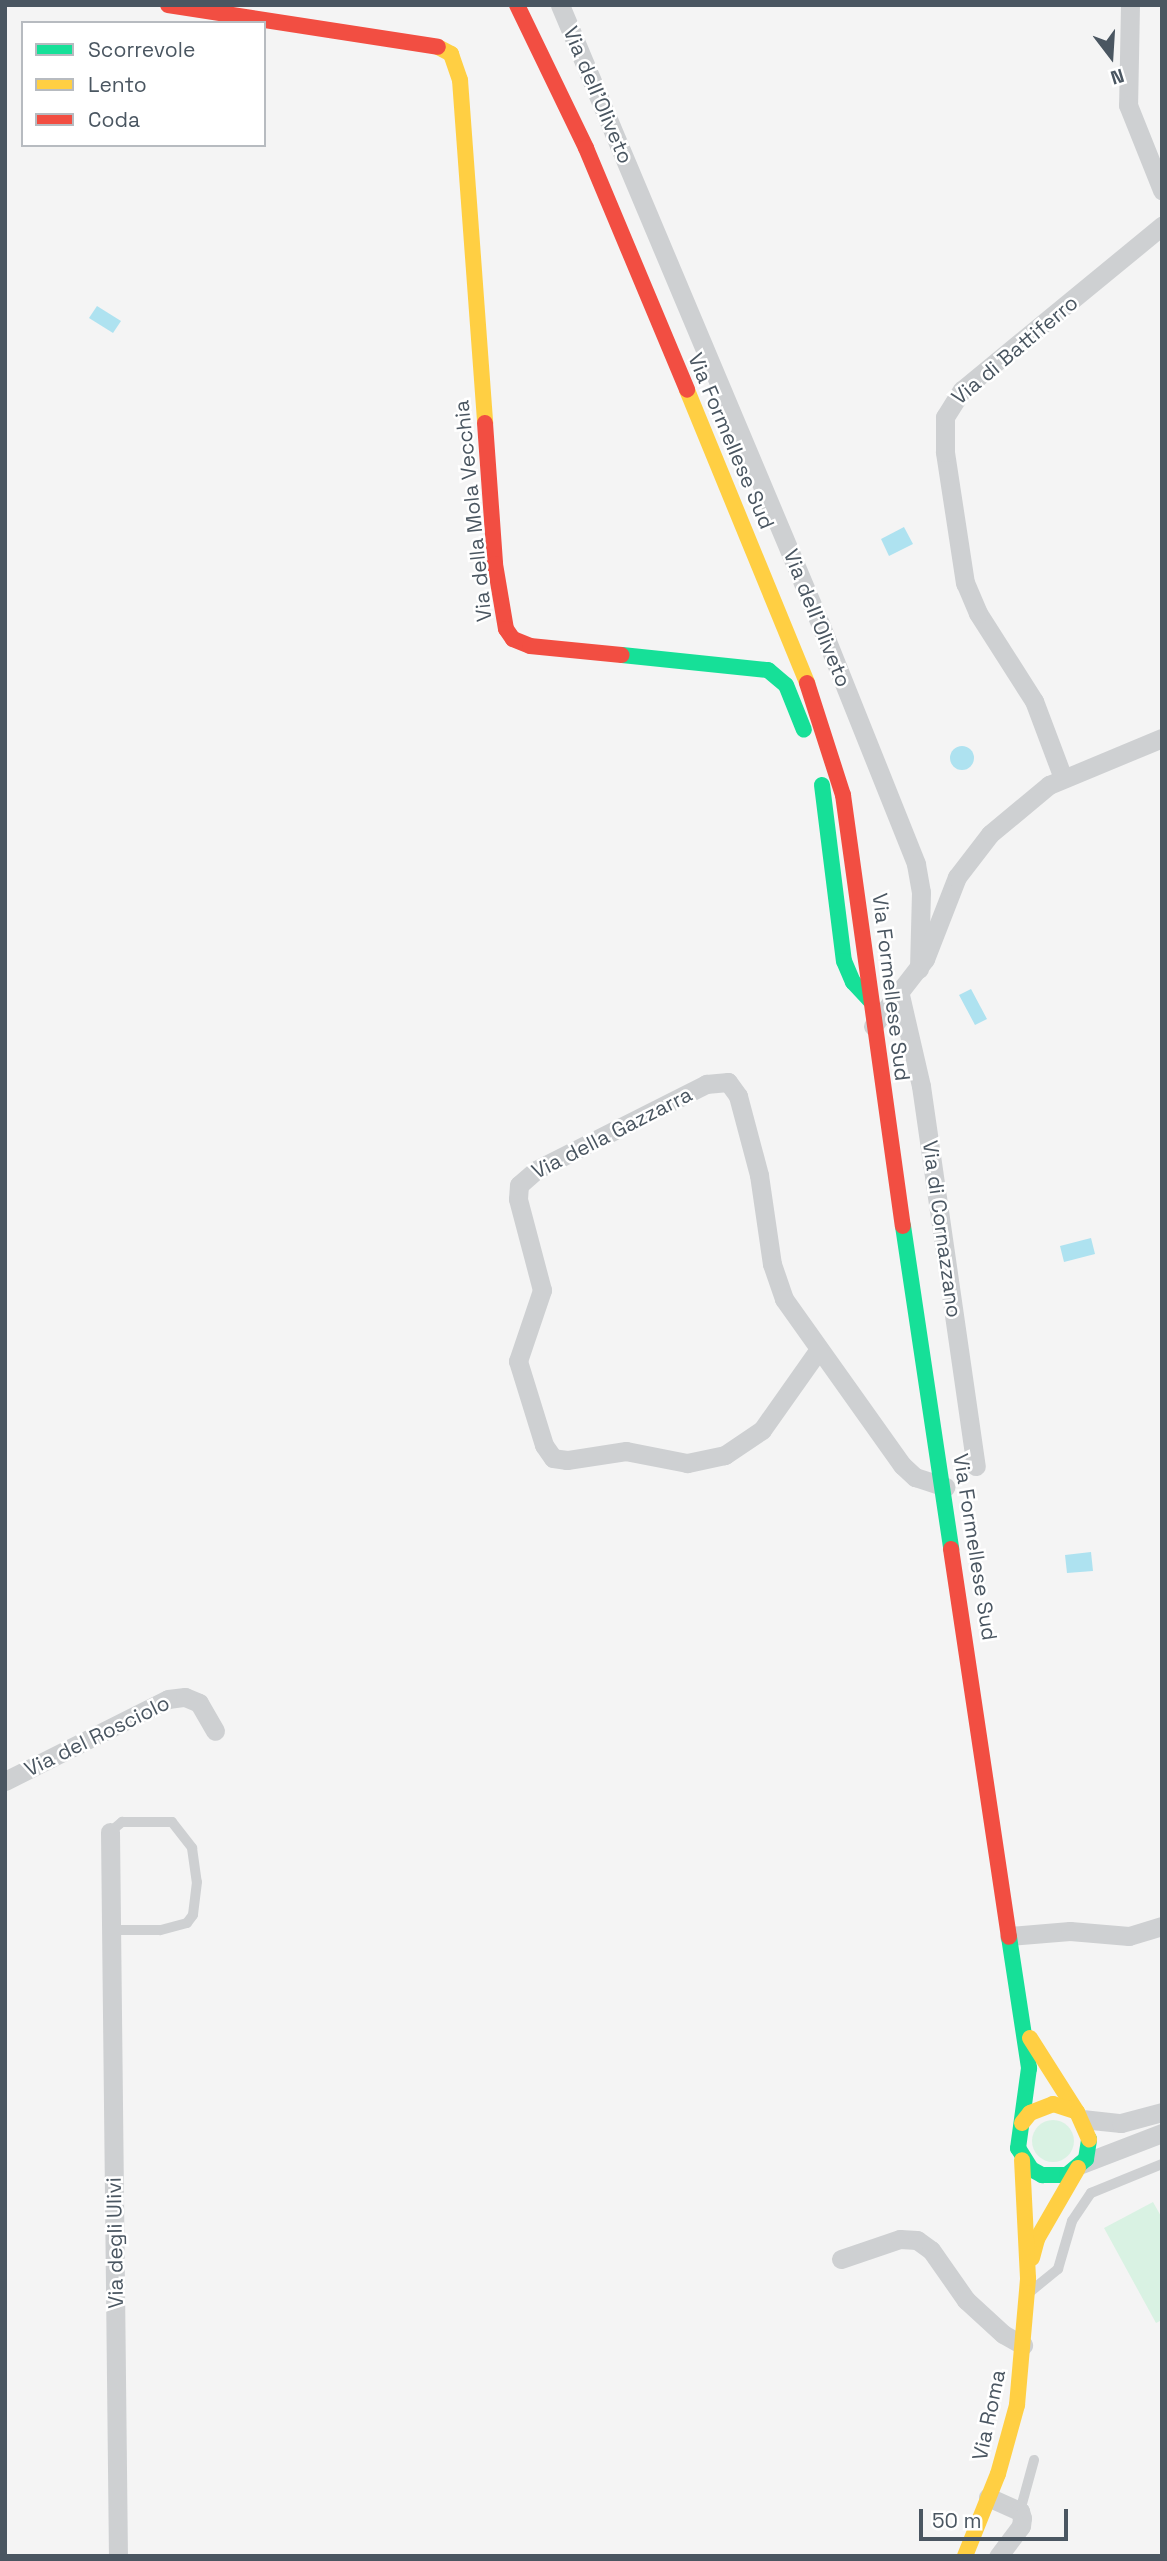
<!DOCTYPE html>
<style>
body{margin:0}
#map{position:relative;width:1167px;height:2561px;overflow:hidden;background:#f4f4f4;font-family:"Space Grotesk",sans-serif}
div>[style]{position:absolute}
.green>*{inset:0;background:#d9f2e3}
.round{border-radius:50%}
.water>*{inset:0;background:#aee2f0}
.lane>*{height:10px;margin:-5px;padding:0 5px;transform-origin:5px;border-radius:5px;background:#ced0d2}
.street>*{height:19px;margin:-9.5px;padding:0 9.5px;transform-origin:9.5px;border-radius:9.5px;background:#ced0d2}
.fast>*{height:16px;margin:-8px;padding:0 8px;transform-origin:8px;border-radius:8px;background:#16e098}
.slow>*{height:16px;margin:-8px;padding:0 8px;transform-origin:8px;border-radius:8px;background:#ffcf43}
.jam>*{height:16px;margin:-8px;padding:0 8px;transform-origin:8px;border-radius:8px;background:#f24e42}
span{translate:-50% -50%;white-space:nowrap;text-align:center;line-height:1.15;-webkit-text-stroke:5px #fff;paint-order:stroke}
.street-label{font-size:21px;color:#4a5661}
.frame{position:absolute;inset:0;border:7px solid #4a5661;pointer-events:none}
.legend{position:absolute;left:21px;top:21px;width:245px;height:126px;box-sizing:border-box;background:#fff;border:2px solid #b7bbc0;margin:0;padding:9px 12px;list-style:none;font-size:21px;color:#4a5661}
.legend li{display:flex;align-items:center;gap:14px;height:35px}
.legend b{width:35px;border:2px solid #b7bbc0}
.north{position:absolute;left:1076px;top:21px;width:70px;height:70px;-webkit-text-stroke:5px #fff;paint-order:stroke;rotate:163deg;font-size:19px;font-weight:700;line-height:28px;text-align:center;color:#4a5661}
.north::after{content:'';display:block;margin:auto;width:24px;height:32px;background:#4a5661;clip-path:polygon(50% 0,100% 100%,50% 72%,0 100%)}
.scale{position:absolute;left:919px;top:2509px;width:149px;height:32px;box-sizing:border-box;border:4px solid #4a5661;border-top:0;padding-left:9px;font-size:21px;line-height:24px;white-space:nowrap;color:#4a5661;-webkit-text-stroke:5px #fff;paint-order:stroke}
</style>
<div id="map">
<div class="green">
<div class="round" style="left:1032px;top:2120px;width:42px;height:42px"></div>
<div style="clip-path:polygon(1153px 2202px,1162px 2218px,1162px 2320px,1156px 2323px,1104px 2228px)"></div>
</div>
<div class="water">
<div style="clip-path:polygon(97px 306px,121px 321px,113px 333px,89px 318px)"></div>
<div style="clip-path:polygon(904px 527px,913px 544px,889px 556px,881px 539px)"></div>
<div class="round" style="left:950px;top:746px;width:24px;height:24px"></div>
<div style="clip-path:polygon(971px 989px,987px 1019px,975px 1025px,959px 995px)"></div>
<div style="clip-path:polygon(1091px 1238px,1095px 1254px,1064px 1262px,1060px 1246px)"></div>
<div style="clip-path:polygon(1091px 1552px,1093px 1571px,1067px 1573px,1065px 1555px)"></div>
</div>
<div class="lane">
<div style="left:110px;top:1832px;width:16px;rotate:-40deg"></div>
<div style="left:122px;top:1822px;width:50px"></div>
<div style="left:172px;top:1822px;width:33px;rotate:52deg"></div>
<div style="left:192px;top:1848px;width:34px;rotate:82deg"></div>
<div style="left:197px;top:1882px;width:33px;rotate:97deg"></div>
<div style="left:193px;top:1915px;width:10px;rotate:127deg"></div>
<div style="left:187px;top:1923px;width:28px;rotate:165deg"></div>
<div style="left:160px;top:1930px;width:49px;rotate:180deg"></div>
<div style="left:1031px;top:2291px;width:35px;rotate:-39deg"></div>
<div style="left:1058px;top:2269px;width:50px;rotate:-73.7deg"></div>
<div style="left:1072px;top:2221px;width:34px;rotate:-56deg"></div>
<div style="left:1091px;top:2193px;width:77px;rotate:-22.2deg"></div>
<div style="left:1020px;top:2511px;width:53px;rotate:-74.6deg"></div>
</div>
<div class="street">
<div style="left:560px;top:5px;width:674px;rotate:67.2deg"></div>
<div style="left:821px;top:626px;width:256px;rotate:68.2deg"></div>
<div style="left:916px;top:864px;width:28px;rotate:80deg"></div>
<div style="left:921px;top:892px;width:77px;rotate:91.5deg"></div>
<div style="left:1130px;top:5px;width:100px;rotate:91.1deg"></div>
<div style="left:1128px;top:105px;width:92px;rotate:68.2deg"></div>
<div style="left:1063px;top:778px;width:82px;rotate:-110.6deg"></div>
<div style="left:1034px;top:701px;width:104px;rotate:-122.5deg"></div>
<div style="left:978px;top:613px;width:33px;rotate:-113deg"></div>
<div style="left:965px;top:583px;width:133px;rotate:-98.7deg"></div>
<div style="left:945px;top:452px;width:35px;rotate:-90deg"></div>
<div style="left:945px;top:417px;width:32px;rotate:-58deg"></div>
<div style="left:962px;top:390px;width:259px;rotate:-39.4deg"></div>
<div style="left:900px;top:995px;width:93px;rotate:77deg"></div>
<div style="left:921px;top:1086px;width:384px;rotate:81.8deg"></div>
<div style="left:873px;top:1026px;width:85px;rotate:-52.2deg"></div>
<div style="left:925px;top:959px;width:88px;rotate:-68.7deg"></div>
<div style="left:957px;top:877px;width:54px;rotate:-52.5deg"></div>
<div style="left:990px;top:834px;width:77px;rotate:-39.7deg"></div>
<div style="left:1049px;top:785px;width:122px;rotate:-22.6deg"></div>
<div style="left:817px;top:1352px;width:95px;rotate:125.2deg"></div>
<div style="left:762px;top:1430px;width:45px;rotate:146deg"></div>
<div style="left:725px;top:1455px;width:39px;rotate:168deg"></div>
<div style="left:687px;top:1463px;width:62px;rotate:-168.9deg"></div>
<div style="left:626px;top:1451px;width:60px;rotate:171.3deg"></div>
<div style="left:567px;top:1460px;width:14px;rotate:-172deg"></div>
<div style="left:553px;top:1458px;width:16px;rotate:-125deg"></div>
<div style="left:544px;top:1445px;width:88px;rotate:-107.2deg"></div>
<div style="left:518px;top:1361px;width:75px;rotate:-71.3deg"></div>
<div style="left:542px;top:1290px;width:94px;rotate:-104.8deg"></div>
<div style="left:518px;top:1199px;width:14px;rotate:-86deg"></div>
<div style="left:519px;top:1185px;width:23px;rotate:-41deg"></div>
<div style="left:536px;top:1170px;width:191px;rotate:-26.8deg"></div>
<div style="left:706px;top:1084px;width:22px;rotate:-5deg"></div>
<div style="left:728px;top:1082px;width:17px;rotate:54deg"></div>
<div style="left:738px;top:1096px;width:82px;rotate:75.1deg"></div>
<div style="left:759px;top:1175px;width:90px;rotate:81.7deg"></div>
<div style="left:772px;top:1264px;width:37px;rotate:71deg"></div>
<div style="left:784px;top:1299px;width:204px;rotate:54.6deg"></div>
<div style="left:902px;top:1465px;width:18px;rotate:43deg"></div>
<div style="left:915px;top:1477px;width:32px;rotate:18deg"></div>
<div style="left:5px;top:1781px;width:182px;rotate:-26.7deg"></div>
<div style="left:168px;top:1699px;width:17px;rotate:-7deg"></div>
<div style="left:185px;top:1697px;width:15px;rotate:23deg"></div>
<div style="left:199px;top:1703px;width:32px;rotate:60deg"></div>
<div style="left:110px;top:1832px;width:724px;rotate:89.37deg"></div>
<div style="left:1009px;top:1936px;width:61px;rotate:-4.7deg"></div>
<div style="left:1070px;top:1931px;width:59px;rotate:4.8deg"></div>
<div style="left:1129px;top:1936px;width:34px;rotate:-17deg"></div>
<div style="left:1082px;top:2119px;width:39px;rotate:6deg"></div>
<div style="left:1121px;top:2123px;width:42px;rotate:-15deg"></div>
<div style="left:1081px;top:2164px;width:87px;rotate:-20.9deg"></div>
<div style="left:841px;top:2259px;width:62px;rotate:-18.7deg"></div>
<div style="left:900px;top:2239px;width:17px;rotate:3deg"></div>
<div style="left:917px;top:2240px;width:17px;rotate:36deg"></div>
<div style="left:931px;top:2250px;width:61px;rotate:55deg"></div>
<div style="left:966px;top:2300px;width:50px;rotate:42.6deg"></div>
<div style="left:1003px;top:2334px;width:23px;rotate:29deg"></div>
<div style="left:988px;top:2497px;width:35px;rotate:24deg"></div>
<div style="left:1020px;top:2511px;width:7px;rotate:74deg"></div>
<div style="left:1022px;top:2518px;width:8px;rotate:97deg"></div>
<div style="left:1021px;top:2526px;width:38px;rotate:127deg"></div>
</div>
<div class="fast">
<div style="left:622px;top:655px;width:147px;rotate:5.9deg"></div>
<div style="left:768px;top:670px;width:23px;rotate:40deg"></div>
<div style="left:786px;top:685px;width:48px;rotate:68.2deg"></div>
<div style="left:822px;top:785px;width:177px;rotate:82.9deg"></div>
<div style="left:844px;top:961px;width:23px;rotate:67deg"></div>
<div style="left:853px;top:982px;width:25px;rotate:47deg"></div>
<div style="left:903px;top:1226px;width:327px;rotate:81.5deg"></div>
<div style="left:1009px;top:1937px;width:133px;rotate:81.3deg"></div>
<div style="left:1029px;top:2068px;width:81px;rotate:97.8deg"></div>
<div style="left:1018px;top:2148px;width:25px;rotate:58deg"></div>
<div style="left:1031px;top:2169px;width:13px;rotate:29deg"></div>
<div style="left:1042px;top:2175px;width:25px"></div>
<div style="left:1067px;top:2175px;width:25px;rotate:-40deg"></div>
<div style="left:1086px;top:2159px;width:20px;rotate:-81deg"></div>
</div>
<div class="slow">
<div style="left:438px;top:47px;width:15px;rotate:28deg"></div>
<div style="left:451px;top:54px;width:28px;rotate:71deg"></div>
<div style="left:460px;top:80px;width:344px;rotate:85.8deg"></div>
<div style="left:687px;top:390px;width:317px;rotate:67.7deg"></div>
<div style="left:1030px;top:2038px;width:88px;rotate:57.6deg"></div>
<div style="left:1022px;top:2123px;width:13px;rotate:-51deg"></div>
<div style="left:1030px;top:2113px;width:25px;rotate:-21deg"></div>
<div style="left:1053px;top:2104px;width:25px;rotate:18deg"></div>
<div style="left:1077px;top:2112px;width:30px;rotate:66deg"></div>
<div style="left:1032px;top:2258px;width:20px;rotate:-75deg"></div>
<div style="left:1037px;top:2239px;width:82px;rotate:-60deg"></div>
<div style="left:965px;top:2556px;width:88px;rotate:-68.1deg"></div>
<div style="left:998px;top:2474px;width:72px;rotate:-74.6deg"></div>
<div style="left:1017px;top:2405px;width:127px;rotate:-85deg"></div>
<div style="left:1028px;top:2278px;width:118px;rotate:-92.9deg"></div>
</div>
<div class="jam">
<div style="left:168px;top:5px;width:273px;rotate:8.8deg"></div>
<div style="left:517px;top:5px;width:159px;rotate:64.2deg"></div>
<div style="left:586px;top:148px;width:262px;rotate:67.3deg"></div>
<div style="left:485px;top:423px;width:141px;rotate:85.9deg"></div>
<div style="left:495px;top:564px;width:66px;rotate:80.4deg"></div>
<div style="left:506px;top:629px;width:12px;rotate:55deg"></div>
<div style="left:513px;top:639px;width:18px;rotate:22deg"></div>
<div style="left:530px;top:646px;width:92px;rotate:5.6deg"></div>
<div style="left:807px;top:683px;width:118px;rotate:72.2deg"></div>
<div style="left:843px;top:795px;width:435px;rotate:82.1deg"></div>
<div style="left:951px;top:1549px;width:392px;rotate:81.5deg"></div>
</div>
<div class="street-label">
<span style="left:598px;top:95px;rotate:67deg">Via dell'Oliveto</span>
<span style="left:1015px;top:350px;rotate:-40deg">Via di Battiferro</span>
<span style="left:731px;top:441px;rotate:67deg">Via Formellese Sud</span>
<span style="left:473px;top:511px;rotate:-96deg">Via della Mola Vecchia</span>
<span style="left:817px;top:618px;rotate:68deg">Via dell'Oliveto</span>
<span style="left:891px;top:987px;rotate:83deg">Via Formellese Sud</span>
<span style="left:612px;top:1133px;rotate:-27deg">Via della Gazzarra</span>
<span style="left:942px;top:1229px;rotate:82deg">Via di Cornazzano</span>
<span style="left:975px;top:1547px;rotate:81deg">Via Formellese Sud</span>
<span style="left:97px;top:1736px;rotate:-26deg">Via del Rosciolo</span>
<span style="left:115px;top:2243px;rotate:-91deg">Via degli Ulivi</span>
<span style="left:989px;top:2415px;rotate:-78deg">Via Roma</span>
</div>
<div class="frame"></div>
<ul class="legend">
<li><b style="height:9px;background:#16e098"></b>Scorrevole</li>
<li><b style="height:9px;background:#ffcf43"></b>Lento</li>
<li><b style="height:9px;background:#f24e42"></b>Coda</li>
</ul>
<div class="north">N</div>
<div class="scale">50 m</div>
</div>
